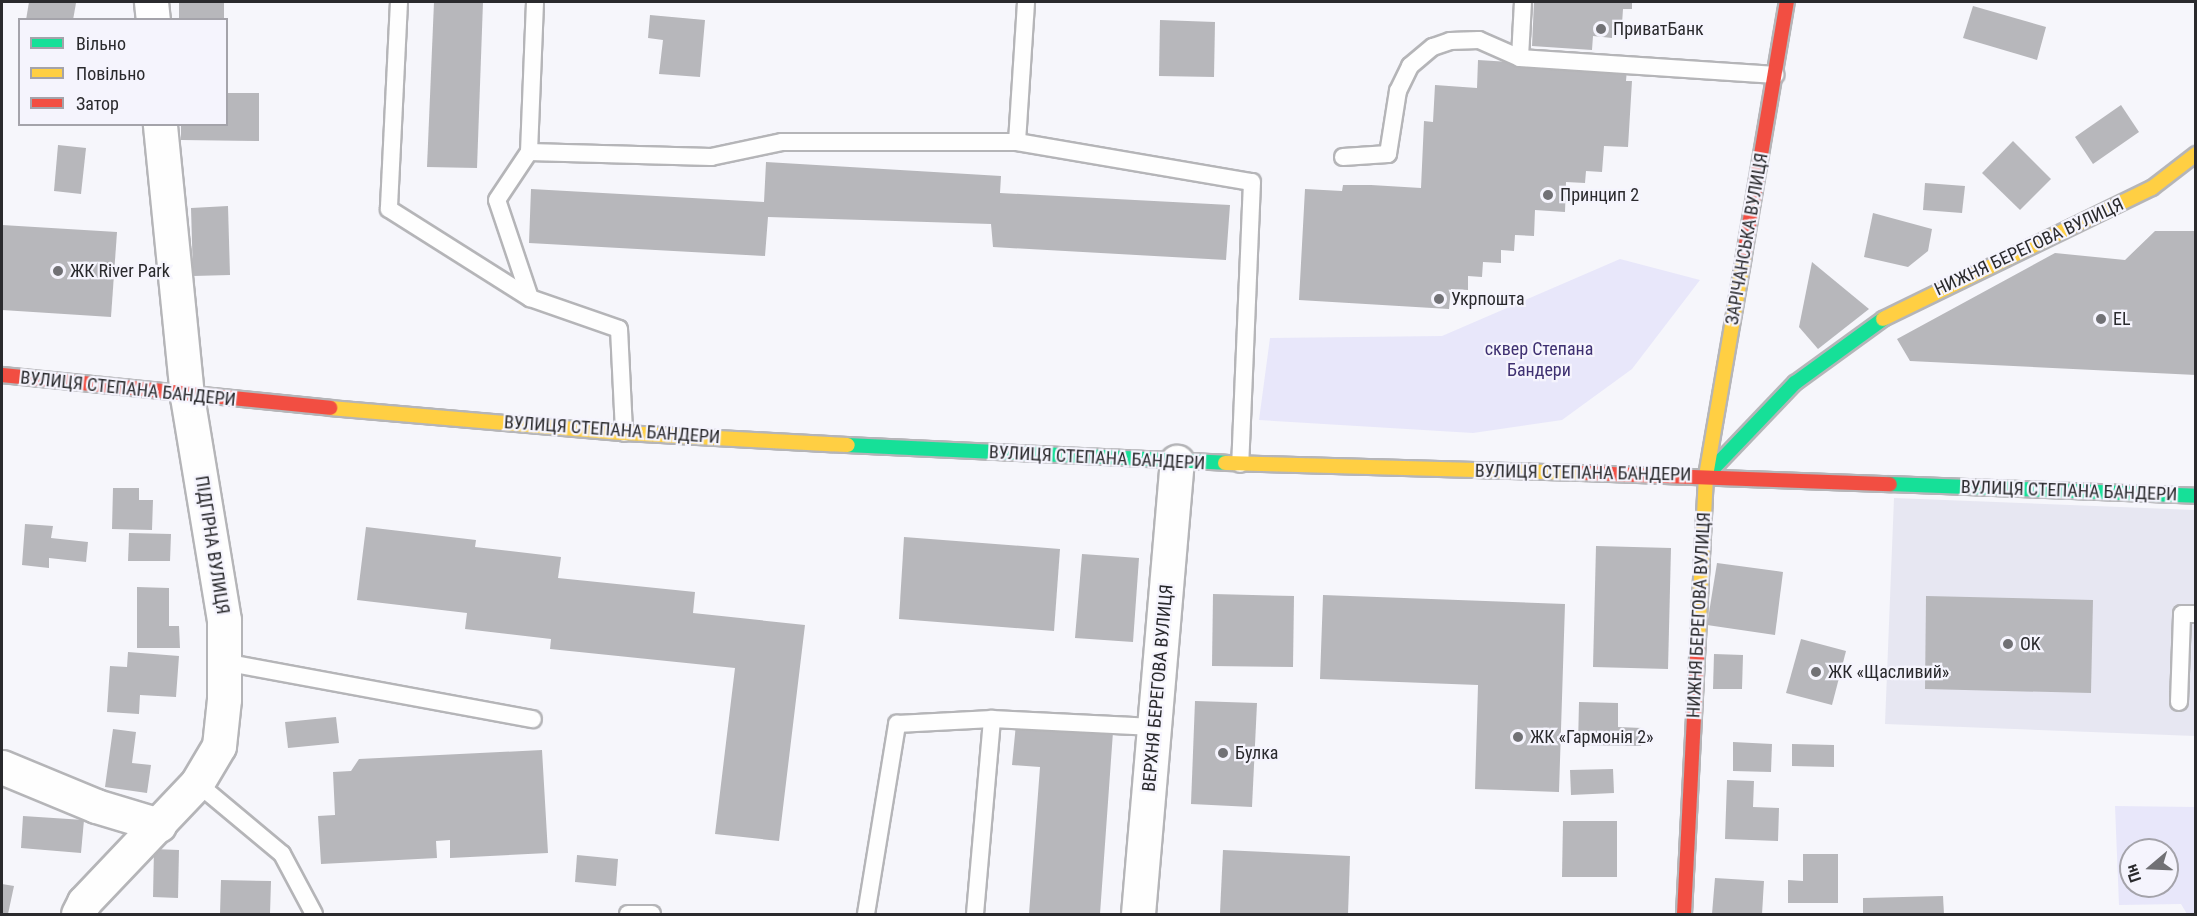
<!DOCTYPE html>
<meta charset="utf-8">
<style>
body{margin:0}
#map{position:relative;width:2197px;height:916px;overflow:hidden;background:#f6f6fb;font-family:"Roboto Condensed",sans-serif}
div>[style]{position:absolute}
.built>*{inset:0;background:#e7e7f2}
.green>*{inset:0;background:#e8e7fa}
.building>*{inset:0;background:#b7b7bb}
.roads{filter:drop-shadow(2px 0 #b5b5b8) drop-shadow(-2px 0 #b5b5b8) drop-shadow(0 2px #b5b5b8) drop-shadow(0 -2px #b5b5b8)}
.lane>*{height:16px;margin:-8px;padding:0 8px;transform-origin:8px;border-radius:8px;background:#fefefe}
.street>*{height:33px;margin:-16.5px;padding:0 16.5px;transform-origin:16.5px;border-radius:16.5px;background:#fefefe}
.fast>*{height:14px;margin:-7px;padding:0 7px;transform-origin:7px;border-radius:7px;background:#16e098}
.slow>*{height:14px;margin:-7px;padding:0 7px;transform-origin:7px;border-radius:7px;background:#ffcf43}
.jam>*{height:14px;margin:-7px;padding:0 7px;transform-origin:7px;border-radius:7px;background:#f24e42}
.dots>*{width:16px;height:16px;translate:-50% -50%;box-sizing:border-box;border:3px solid #f5f4fd;border-radius:50%}
span{translate:-50% -50%;white-space:nowrap;text-align:center;line-height:1.15;-webkit-text-stroke:4.5px #f5f4fd;paint-order:stroke}
.poi-label{font-size:18px;color:#2a2a2d}
.left{translate:0 -50%;text-align:left}
.street-label{font-size:18px;color:#2a2a2d}
.park-label{font-size:18px;color:#3e3071}
.frame{position:absolute;inset:0;border:3px solid #2a2a2d;pointer-events:none}
.legend{position:absolute;left:18px;top:18px;width:210px;height:108px;box-sizing:border-box;background:#f5f4fd;border:2px solid #a4a3aa;margin:0;padding:8px 10px;list-style:none;font-size:18px;color:#2a2a2d}
.legend li{display:flex;align-items:center;gap:12px;height:30px}
.legend b{width:30px;border:2px solid #a4a3aa}
.north{position:absolute;left:2119px;top:838px;width:60px;height:60px;box-sizing:border-box;background:#f5f4fd;border:2px solid #a4a3aa;border-radius:50%;rotate:251deg;font-size:16px;font-weight:700;line-height:24px;text-align:center;color:#2a2a2d}
.north::after{content:'';display:block;margin:auto;width:21px;height:27px;background:#717175;clip-path:polygon(50% 0,100% 100%,50% 72%,0 100%)}
</style>
<div id="map">
<div class="built">
<div style="clip-path:polygon(1894px 498px,2195px 510px,2195px 736px,1885px 724px)"></div>
</div>
<div class="green">
<div style="clip-path:polygon(1620px 259px,1700px 280px,1632px 369px,1562px 420px,1473px 433px,1259px 420px,1270px 338px,1442px 336px)"></div>
<div style="clip-path:polygon(evenodd,2115px 806px,2195px 807px,2195px 914px,2187px 914px,2181px 904px,2119px 905px,2115px 806px,2131px 850px,2167px 850px,2167px 886px,2131px 886px,2131px 850px)"></div>
</div>
<div class="building">
<div style="clip-path:polygon(29px 2px,76px 3px,73px 20px,26px 20px)"></div>
<div style="clip-path:polygon(179px 2px,224px 2px,224px 20px,179px 20px)"></div>
<div style="clip-path:polygon(434px 2px,483px 2px,477px 168px,427px 167px)"></div>
<div style="clip-path:polygon(1534px 2px,1632px 2px,1632px 9px,1623px 9px,1622px 24px,1612px 24px,1612px 38px,1593px 36px,1592px 50px,1532px 46px)"></div>
<div style="clip-path:polygon(1973px 6px,2046px 27px,2037px 60px,1963px 38px)"></div>
<div style="clip-path:polygon(650px 15px,705px 20px,700px 77px,659px 74px,663px 40px,648px 38px)"></div>
<div style="clip-path:polygon(1160px 20px,1215px 22px,1214px 77px,1159px 76px)"></div>
<div style="clip-path:polygon(1478px 60px,1627px 69px,1626px 81px,1632px 81px,1628px 147px,1604px 146px,1602px 172px,1586px 171px,1585px 183px,1566px 182px,1565px 212px,1535px 210px,1534px 236px,1515px 235px,1514px 251px,1501px 250px,1501px 263px,1483px 262px,1482px 277px,1468px 276px,1468px 290px,1451px 289px,1449px 309px,1299px 300px,1305px 189px,1342px 191px,1343px 185px,1371px 185px,1421px 188px,1424px 121px,1433px 122px,1435px 85px,1477px 88px)"></div>
<div style="clip-path:polygon(226px 93px,259px 93px,259px 141px,181px 140px,181px 124px,226px 124px)"></div>
<div style="clip-path:polygon(2121px 105px,2139px 132px,2093px 164px,2075px 137px)"></div>
<div style="clip-path:polygon(2013px 141px,2051px 179px,2020px 210px,1982px 173px)"></div>
<div style="clip-path:polygon(58px 145px,86px 148px,81px 194px,54px 191px)"></div>
<div style="clip-path:polygon(766px 162px,1001px 176px,1000px 193px,1230px 205px,1226px 260px,993px 247px,991px 224px,768px 217px,765px 256px,529px 243px,531px 189px,764px 202px)"></div>
<div style="clip-path:polygon(1925px 183px,1965px 186px,1962px 213px,1923px 210px)"></div>
<div style="clip-path:polygon(228px 206px,230px 275px,193px 276px,191px 208px)"></div>
<div style="clip-path:polygon(1873px 213px,1932px 229px,1928px 251px,1908px 267px,1864px 257px)"></div>
<div style="clip-path:polygon(2px 225px,117px 232px,111px 317px,2px 310px)"></div>
<div style="clip-path:polygon(2155px 231px,2196px 231px,2196px 375px,1910px 361px,1897px 339px,2055px 253px,2125px 260px)"></div>
<div style="clip-path:polygon(1812px 262px,1869px 309px,1818px 349px,1799px 327px)"></div>
<div style="clip-path:polygon(113px 488px,139px 488px,139px 500px,153px 500px,152px 530px,112px 529px)"></div>
<div style="clip-path:polygon(25px 524px,53px 526px,51px 538px,88px 542px,86px 562px,49px 558px,49px 568px,22px 565px)"></div>
<div style="clip-path:polygon(366px 527px,476px 540px,475px 547px,561px 557px,558px 578px,695px 592px,693px 613px,805px 625px,779px 841px,715px 834px,735px 668px,550px 649px,551px 639px,465px 629px,467px 613px,357px 600px)"></div>
<div style="clip-path:polygon(129px 533px,171px 534px,170px 561px,128px 561px)"></div>
<div style="clip-path:polygon(904px 537px,1060px 549px,1054px 631px,899px 619px)"></div>
<div style="clip-path:polygon(1596px 546px,1671px 548px,1668px 669px,1593px 667px)"></div>
<div style="clip-path:polygon(1082px 554px,1139px 558px,1133px 642px,1075px 638px)"></div>
<div style="clip-path:polygon(1717px 563px,1783px 572px,1775px 635px,1707px 625px)"></div>
<div style="clip-path:polygon(137px 587px,169px 588px,169px 626px,179px 626px,180px 648px,137px 648px)"></div>
<div style="clip-path:polygon(1213px 594px,1294px 596px,1293px 667px,1212px 666px)"></div>
<div style="clip-path:polygon(1323px 595px,1565px 604px,1559px 792px,1475px 789px,1478px 685px,1320px 679px)"></div>
<div style="clip-path:polygon(1926px 596px,2093px 600px,2091px 693px,1925px 689px)"></div>
<div style="clip-path:polygon(1801px 639px,1846px 651px,1832px 705px,1786px 693px)"></div>
<div style="clip-path:polygon(128px 652px,179px 656px,176px 697px,140px 695px,139px 714px,107px 712px,110px 666px,127px 667px)"></div>
<div style="clip-path:polygon(1714px 654px,1743px 655px,1742px 689px,1713px 689px)"></div>
<div style="clip-path:polygon(1195px 701px,1257px 703px,1252px 807px,1191px 804px)"></div>
<div style="clip-path:polygon(1579px 702px,1618px 703px,1618px 727px,1642px 728px,1641px 746px,1578px 745px)"></div>
<div style="clip-path:polygon(336px 717px,339px 743px,288px 748px,285px 722px)"></div>
<div style="clip-path:polygon(1016px 724px,1113px 732px,1100px 914px,1029px 914px,1040px 767px,1012px 765px)"></div>
<div style="clip-path:polygon(113px 729px,136px 732px,132px 763px,151px 765px,147px 793px,105px 787px)"></div>
<div style="clip-path:polygon(1733px 742px,1772px 744px,1771px 772px,1733px 771px)"></div>
<div style="clip-path:polygon(1792px 744px,1834px 745px,1834px 767px,1792px 766px)"></div>
<div style="clip-path:polygon(542px 750px,548px 853px,450px 858px,450px 840px,436px 841px,437px 858px,321px 864px,318px 816px,335px 815px,333px 772px,351px 771px,359px 759px)"></div>
<div style="clip-path:polygon(1613px 769px,1614px 793px,1571px 795px,1570px 770px)"></div>
<div style="clip-path:polygon(1727px 780px,1754px 781px,1753px 807px,1779px 808px,1778px 841px,1725px 839px)"></div>
<div style="clip-path:polygon(23px 816px,84px 820px,81px 853px,21px 848px)"></div>
<div style="clip-path:polygon(1563px 821px,1617px 821px,1617px 877px,1562px 877px)"></div>
<div style="clip-path:polygon(154px 849px,179px 850px,178px 898px,153px 897px)"></div>
<div style="clip-path:polygon(1223px 850px,1350px 856px,1348px 914px,1220px 913px)"></div>
<div style="clip-path:polygon(1803px 854px,1838px 854px,1838px 903px,1788px 903px,1788px 880px,1803px 881px)"></div>
<div style="clip-path:polygon(577px 855px,618px 859px,616px 886px,575px 882px)"></div>
<div style="clip-path:polygon(1715px 878px,1764px 881px,1762px 914px,1712px 914px)"></div>
<div style="clip-path:polygon(221px 880px,271px 881px,270px 914px,220px 914px)"></div>
<div style="clip-path:polygon(2px 884px,14px 886px,8px 914px,2px 914px)"></div>
<div style="clip-path:polygon(1943px 896px,1944px 914px,1863px 914px,1863px 898px)"></div>
</div>
<div class="roads">
<div class="lane">
<div style="left:399px;top:2px;width:207px;rotate:92.8deg"></div>
<div style="left:389px;top:209px;width:167px;rotate:32.3deg"></div>
<div style="left:530px;top:298px;width:94px;rotate:19.2deg"></div>
<div style="left:619px;top:329px;width:104px;rotate:87.2deg"></div>
<div style="left:1523px;top:2px;width:56px;rotate:93.1deg"></div>
<div style="left:1520px;top:58px;width:256px;rotate:3.8deg"></div>
<div style="left:1017px;top:142px;width:140px;rotate:-86.3deg"></div>
<div style="left:529px;top:152px;width:182px;rotate:1.6deg"></div>
<div style="left:711px;top:157px;width:73px;rotate:-11.9deg"></div>
<div style="left:782px;top:142px;width:235px"></div>
<div style="left:1017px;top:142px;width:238px;rotate:9.7deg"></div>
<div style="left:1252px;top:182px;width:282px;rotate:92.4deg"></div>
<div style="left:1343px;top:157px;width:45px;rotate:-3.8deg"></div>
<div style="left:1388px;top:154px;width:64px;rotate:-81deg"></div>
<div style="left:1398px;top:91px;width:28px;rotate:-64deg"></div>
<div style="left:1410px;top:66px;width:30px;rotate:-40deg"></div>
<div style="left:1433px;top:47px;width:18px;rotate:-19deg"></div>
<div style="left:1450px;top:41px;width:29px;rotate:-2deg"></div>
<div style="left:1479px;top:40px;width:45px;rotate:23.7deg"></div>
<div style="left:530px;top:298px;width:103px;rotate:-108.6deg"></div>
<div style="left:497px;top:200px;width:58px;rotate:-56.3deg"></div>
<div style="left:529px;top:152px;width:150px;rotate:-87.7deg"></div>
<div style="left:224px;top:662px;width:314px;rotate:10.5deg"></div>
<div style="left:2179px;top:702px;width:88px;rotate:-88deg"></div>
<div style="left:2182px;top:614px;width:14px"></div>
<div style="left:197px;top:783px;width:111px;rotate:39.9deg"></div>
<div style="left:282px;top:854px;width:68px;rotate:61.9deg"></div>
<div style="left:628px;top:914px;width:24px"></div>
<div style="left:866px;top:914px;width:193px;rotate:-80.7deg"></div>
<div style="left:897px;top:724px;width:95px;rotate:-3deg"></div>
<div style="left:992px;top:719px;width:162px;rotate:2.8deg"></div>
<div style="left:975px;top:914px;width:196px;rotate:-85deg"></div>
</div>
<div class="street">
<div style="left:151px;top:2px;width:18px;rotate:84deg"></div>
<div style="left:2px;top:767px;width:102px;rotate:22.5deg"></div>
<div style="left:96px;top:806px;width:66px;rotate:16.8deg"></div>
<div style="left:78px;top:914px;width:13px;rotate:-63deg"></div>
<div style="left:84px;top:902px;width:164px;rotate:-46.5deg"></div>
<div style="left:197px;top:783px;width:43px;rotate:-59.3deg"></div>
<div style="left:219px;top:746px;width:47px;rotate:-83.9deg"></div>
<div style="left:224px;top:699px;width:79px;rotate:-90deg"></div>
<div style="left:224px;top:620px;width:227px;rotate:-99.4deg"></div>
<div style="left:187px;top:396px;width:273px;rotate:-95.7deg"></div>
<div style="left:1138px;top:914px;width:454px;rotate:-85.1deg"></div>
</div>
<div class="fast">
<div style="left:848px;top:445px;width:377px;rotate:2.7deg"></div>
<div style="left:1706px;top:476px;width:129px;rotate:-46.3deg"></div>
<div style="left:1795px;top:383px;width:109px;rotate:-36deg"></div>
<div style="left:1890px;top:484px;width:306px;rotate:2.2deg"></div>
</div>
<div class="slow">
<div style="left:1883px;top:319px;width:299px;rotate:-26deg"></div>
<div style="left:2152px;top:188px;width:56px;rotate:-37.7deg"></div>
<div style="left:330px;top:408px;width:295px;rotate:4.9deg"></div>
<div style="left:624px;top:433px;width:224px;rotate:3.1deg"></div>
<div style="left:1225px;top:463px;width:358px;rotate:1.6deg"></div>
<div style="left:1698px;top:639px;width:163px;rotate:-87.2deg"></div>
<div style="left:1706px;top:476px;width:224px;rotate:-80.2deg"></div>
</div>
<div class="jam">
<div style="left:1744px;top:255px;width:257px;rotate:-80.4deg"></div>
<div style="left:2px;top:375px;width:330px;rotate:5.7deg"></div>
<div style="left:1583px;top:473px;width:307px;rotate:2.1deg"></div>
<div style="left:1684px;top:914px;width:275px;rotate:-87.1deg"></div>
</div>
</div>
<div class="dots">
<div style="left:1601px;top:29px;background:#717175"></div>
<div style="left:1548px;top:195px;background:#717175"></div>
<div style="left:58px;top:271px;background:#717175"></div>
<div style="left:1439px;top:299px;background:#717175"></div>
<div style="left:2101px;top:319px;background:#717175"></div>
<div style="left:2008px;top:644px;background:#717175"></div>
<div style="left:1816px;top:672px;background:#717175"></div>
<div style="left:1518px;top:737px;background:#717175"></div>
<div style="left:1223px;top:753px;background:#717175"></div>
</div>
<div class="poi-label">
<span class="left" style="left:1613px;top:29px">ПриватБанк</span>
<span class="left" style="left:1560px;top:195px">Принцип 2</span>
<span class="left" style="left:70px;top:271px">ЖК River Park</span>
<span class="left" style="left:1451px;top:299px">Укрпошта</span>
<span class="left" style="left:2113px;top:319px">EL</span>
<span class="left" style="left:2020px;top:644px">OK</span>
<span class="left" style="left:1828px;top:672px">ЖК «Щасливий»</span>
<span class="left" style="left:1530px;top:737px">ЖК «Гармонія 2»</span>
<span class="left" style="left:1235px;top:753px">Булка</span>
</div>
<div class="street-label">
<span style="left:1747px;top:239px;rotate:-80deg">ЗАРІЧАНСЬКА ВУЛИЦЯ</span>
<span style="left:2029px;top:247px;rotate:-25deg">НИЖНЯ БЕРЕГОВА ВУЛИЦЯ</span>
<span style="left:128px;top:389px;rotate:6deg">ВУЛИЦЯ СТЕПАНА БАНДЕРИ</span>
<span style="left:612px;top:430px;rotate:4deg">ВУЛИЦЯ СТЕПАНА БАНДЕРИ</span>
<span style="left:1097px;top:458px;rotate:3deg">ВУЛИЦЯ СТЕПАНА БАНДЕРИ</span>
<span style="left:1583px;top:473px;rotate:1deg">ВУЛИЦЯ СТЕПАНА БАНДЕРИ</span>
<span style="left:2069px;top:491px;rotate:2deg">ВУЛИЦЯ СТЕПАНА БАНДЕРИ</span>
<span style="left:212px;top:545px;rotate:81deg">ПІДГІРНА ВУЛИЦЯ</span>
<span style="left:1699px;top:615px;rotate:-87deg">НИЖНЯ БЕРЕГОВА ВУЛИЦЯ</span>
<span style="left:1158px;top:688px;rotate:-85deg">ВЕРХНЯ БЕРЕГОВА ВУЛИЦЯ</span>
</div>
<div class="park-label">
<span style="left:1539px;top:360px">сквер Степана<br>Бандери</span>
</div>
<div class="frame"></div>
<ul class="legend">
<li><b style="height:8px;background:#16e098"></b>Вільно</li>
<li><b style="height:8px;background:#ffcf43"></b>Повільно</li>
<li><b style="height:8px;background:#f24e42"></b>Затор</li>
</ul>
<div class="north">Пн</div>
</div>
